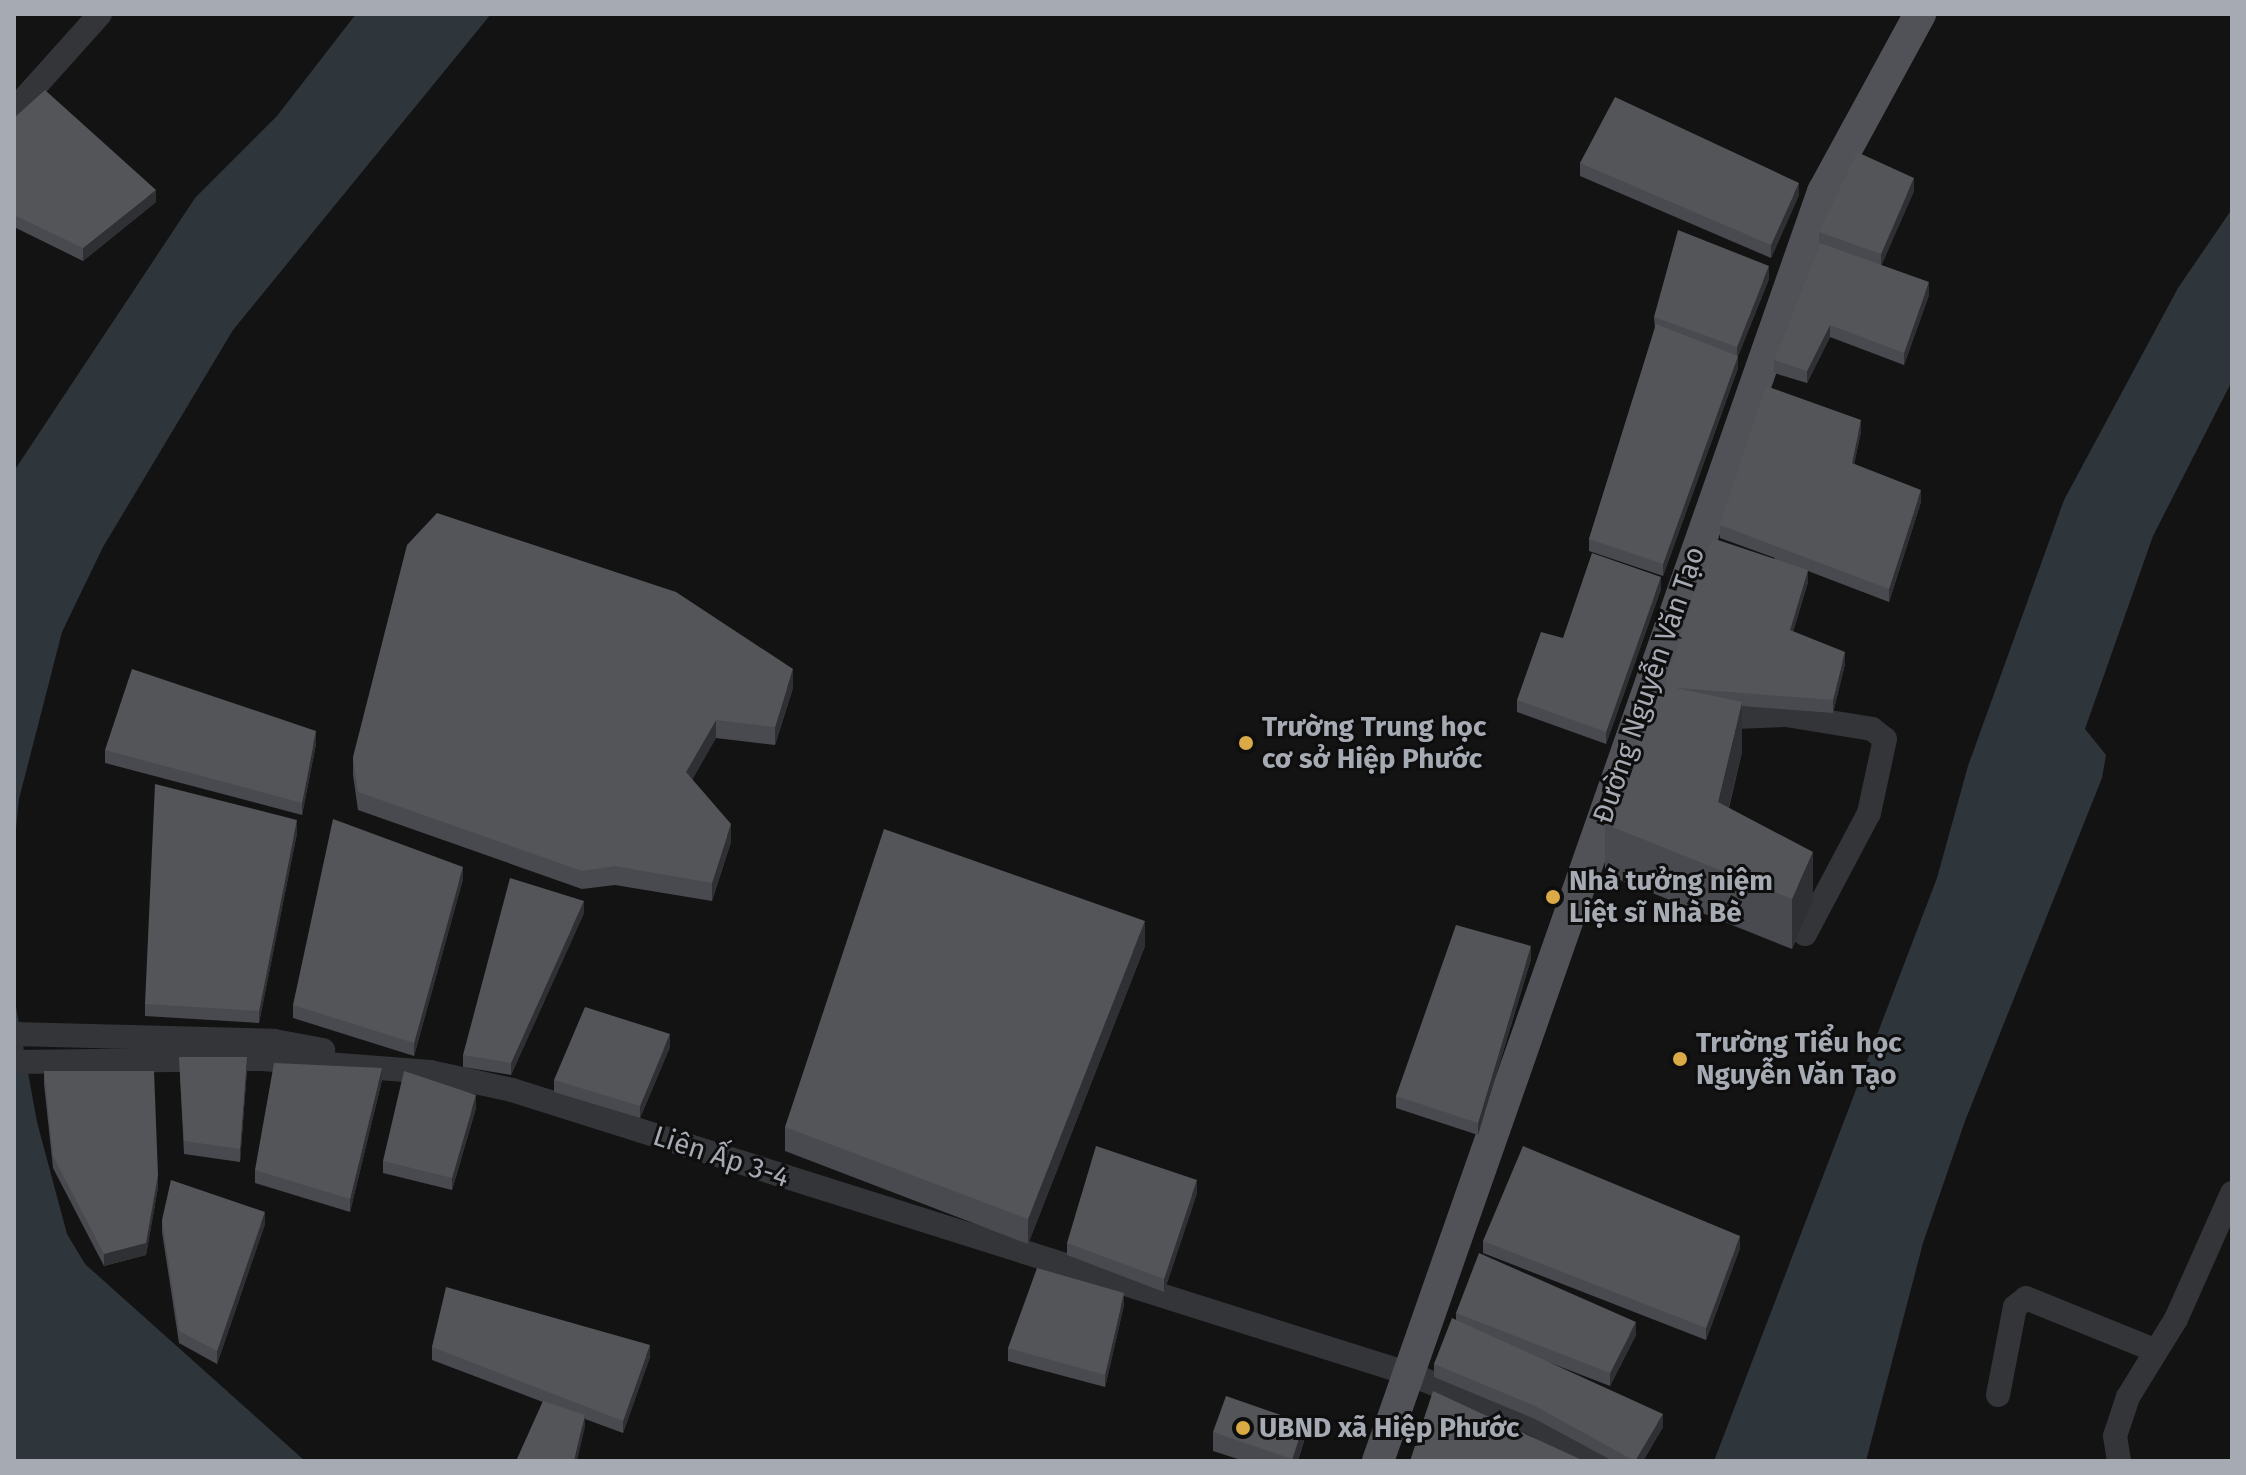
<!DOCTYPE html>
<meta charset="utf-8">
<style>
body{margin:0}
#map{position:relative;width:2246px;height:1475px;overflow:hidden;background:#131314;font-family:"Fira Sans",sans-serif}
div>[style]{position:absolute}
.water>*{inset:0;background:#2e353b}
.minor>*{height:24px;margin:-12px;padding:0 12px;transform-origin:12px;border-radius:12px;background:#343539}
.major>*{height:32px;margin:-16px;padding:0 16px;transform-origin:16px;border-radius:16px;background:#515257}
.wall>*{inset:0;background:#494a4f}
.shaded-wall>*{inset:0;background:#2f3033}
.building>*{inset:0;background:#535559}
.dots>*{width:22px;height:22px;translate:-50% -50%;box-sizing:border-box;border:4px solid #0e0e0f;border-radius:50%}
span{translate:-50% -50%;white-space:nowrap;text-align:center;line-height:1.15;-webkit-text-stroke:6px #0e0e0f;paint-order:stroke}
.street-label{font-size:28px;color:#a6aab3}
.poi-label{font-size:28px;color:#a6aab3;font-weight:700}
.left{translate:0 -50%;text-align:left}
.frame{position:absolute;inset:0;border:16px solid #a6aab3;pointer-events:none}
</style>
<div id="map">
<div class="water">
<div style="clip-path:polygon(356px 14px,491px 14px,233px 330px,103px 547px,62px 632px,19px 799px,14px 849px,14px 471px,195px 198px,277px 116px)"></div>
<div style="clip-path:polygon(2232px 209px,2232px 381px,2153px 536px,2085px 729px,2106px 755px,2102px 778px,1965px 1121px,1923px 1243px,1866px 1461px,1714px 1461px,1937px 878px,1968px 766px,2064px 500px,2178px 288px)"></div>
<div style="clip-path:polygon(14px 996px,37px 1122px,67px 1234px,85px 1264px,305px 1461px,14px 1461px)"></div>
</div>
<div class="minor">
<div style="left:14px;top:110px;width:129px;rotate:-48.1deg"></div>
<div style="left:1710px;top:718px;width:76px;rotate:-2.3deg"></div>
<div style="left:1786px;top:715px;width:87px;rotate:9.2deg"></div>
<div style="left:1872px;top:729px;width:16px;rotate:38deg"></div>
<div style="left:1885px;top:739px;width:76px;rotate:102.2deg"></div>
<div style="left:1869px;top:813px;width:137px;rotate:117.9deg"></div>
<div style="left:14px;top:1034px;width:260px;rotate:1.5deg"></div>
<div style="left:274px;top:1041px;width:50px;rotate:10.4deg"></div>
<div style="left:14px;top:1062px;width:248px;rotate:-0.7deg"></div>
<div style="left:262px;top:1059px;width:169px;rotate:4.4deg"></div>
<div style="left:430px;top:1072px;width:84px;rotate:12.4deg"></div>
<div style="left:512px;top:1090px;width:939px;rotate:17.55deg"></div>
<div style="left:1407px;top:1373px;width:135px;rotate:21.8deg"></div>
<div style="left:1532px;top:1423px;width:80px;rotate:28.5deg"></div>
<div style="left:1998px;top:1395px;width:90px;rotate:-79.1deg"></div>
<div style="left:2015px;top:1307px;width:14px;rotate:-39deg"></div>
<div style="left:2026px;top:1298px;width:138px;rotate:22.1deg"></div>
<div style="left:2119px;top:1461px;width:25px;rotate:-99deg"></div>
<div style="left:2115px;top:1436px;width:41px;rotate:-71.6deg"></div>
<div style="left:2128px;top:1397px;width:92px;rotate:-58.4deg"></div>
<div style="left:2176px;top:1319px;width:138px;rotate:-66deg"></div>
</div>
<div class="major">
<div style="left:1378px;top:1461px;width:1345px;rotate:-70.68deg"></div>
<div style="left:1823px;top:192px;width:203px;rotate:-61.4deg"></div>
</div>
<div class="wall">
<div style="clip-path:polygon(14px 118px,156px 202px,83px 261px,14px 227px)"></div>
<div style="clip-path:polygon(1580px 163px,1799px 195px,1771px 258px,1580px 176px)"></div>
<div style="clip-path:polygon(1914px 191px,1881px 265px,1929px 295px,1904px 365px,1830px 337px,1807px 383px,1774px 373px,1774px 360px,1819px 245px,1819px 232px)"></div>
<div style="clip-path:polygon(1769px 279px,1738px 356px,1738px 368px,1663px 576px,1589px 551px,1589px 539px,1655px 330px,1654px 317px)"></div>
<div style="clip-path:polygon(1861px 432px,1854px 464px,1921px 502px,1889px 602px,1808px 571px,1808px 582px,1793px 632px,1845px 664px,1833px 713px,1742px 706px,1742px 752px,1729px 808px,1813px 901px,1792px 949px,1605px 874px,1605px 824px,1664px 686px,1775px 558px,1720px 538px,1720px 525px)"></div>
<div style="clip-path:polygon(1661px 589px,1606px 744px,1517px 712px,1517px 700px)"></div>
<div style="clip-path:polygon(793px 688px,775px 745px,716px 738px,692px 779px,731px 842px,712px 901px,615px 885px,582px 889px,358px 810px,353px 775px,353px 757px)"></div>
<div style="clip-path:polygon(316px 744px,302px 815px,105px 763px,105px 750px)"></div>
<div style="clip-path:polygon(297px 833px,259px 1023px,145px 1016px,145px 1004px)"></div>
<div style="clip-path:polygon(463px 879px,414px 1056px,293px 1018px,293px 1005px)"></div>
<div style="clip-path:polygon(584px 913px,511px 1075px,463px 1067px,463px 1055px)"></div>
<div style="clip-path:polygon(1145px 946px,1028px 1244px,785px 1151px,785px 1127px)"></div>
<div style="clip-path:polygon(1531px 959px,1478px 1135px,1396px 1108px,1396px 1096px)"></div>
<div style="clip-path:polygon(670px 1047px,640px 1118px,554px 1092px,554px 1080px)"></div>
<div style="clip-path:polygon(179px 1057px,247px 1069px,240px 1162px,184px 1154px)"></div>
<div style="clip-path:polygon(44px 1071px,158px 1187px,146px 1255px,104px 1266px,53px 1168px,44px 1084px)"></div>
<div style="clip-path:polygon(382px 1080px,350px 1212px,255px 1183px,255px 1170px)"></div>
<div style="clip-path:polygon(476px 1108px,452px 1190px,383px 1173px,383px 1161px)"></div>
<div style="clip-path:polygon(1197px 1193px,1164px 1292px,1067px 1255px,1067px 1243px)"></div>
<div style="clip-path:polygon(162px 1220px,265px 1224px,217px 1364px,179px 1343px,162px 1232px)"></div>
<div style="clip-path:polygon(1483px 1241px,1740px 1248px,1706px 1340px,1483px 1253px)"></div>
<div style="clip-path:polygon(1124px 1305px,1105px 1387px,1008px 1361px,1008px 1348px)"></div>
<div style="clip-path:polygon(1456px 1313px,1636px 1335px,1610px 1386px,1548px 1362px,1663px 1427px,1643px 1461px,1613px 1461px,1535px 1419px,1434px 1377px,1434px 1364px,1456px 1320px)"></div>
<div style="clip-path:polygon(432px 1347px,650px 1357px,623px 1433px,585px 1419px,585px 1427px,543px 1402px,432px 1360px)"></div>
<div style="clip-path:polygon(1213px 1432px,1304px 1441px,1298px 1461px,1244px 1461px,1213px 1451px)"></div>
</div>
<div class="shaded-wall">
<div style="clip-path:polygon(1914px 178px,1914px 191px,1881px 267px,1881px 254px)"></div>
<div style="clip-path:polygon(1799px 183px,1799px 195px,1771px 258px,1771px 245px)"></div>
<div style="clip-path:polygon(156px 190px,156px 202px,83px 261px,83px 248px)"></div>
<div style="clip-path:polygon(1769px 266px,1769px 279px,1737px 359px,1737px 347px)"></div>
<div style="clip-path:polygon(1929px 282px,1929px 295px,1904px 365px,1904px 353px)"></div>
<div style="clip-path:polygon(1830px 325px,1830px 337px,1807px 383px,1807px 371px)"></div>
<div style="clip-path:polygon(1738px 356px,1738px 368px,1663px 576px,1663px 564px)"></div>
<div style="clip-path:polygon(1861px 420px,1861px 432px,1852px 475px,1852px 463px)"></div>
<div style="clip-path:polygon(1921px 490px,1921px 502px,1889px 602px,1889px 589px)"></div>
<div style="clip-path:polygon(1808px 570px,1808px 582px,1790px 643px,1790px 630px)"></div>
<div style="clip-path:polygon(1661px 577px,1661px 589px,1606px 744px,1606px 732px)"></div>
<div style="clip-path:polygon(1845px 652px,1845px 664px,1833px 713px,1833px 700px)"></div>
<div style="clip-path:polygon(793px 669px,793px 688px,775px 745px,775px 727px)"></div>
<div style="clip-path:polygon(1742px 702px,1742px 752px,1718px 852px,1718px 802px)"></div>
<div style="clip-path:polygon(716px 720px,716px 738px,686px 791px,686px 772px)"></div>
<div style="clip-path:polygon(316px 731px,316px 744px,302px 815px,302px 803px)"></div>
<div style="clip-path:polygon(297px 820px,297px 833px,259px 1023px,259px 1011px)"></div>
<div style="clip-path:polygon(731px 824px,731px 842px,712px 901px,712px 883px)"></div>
<div style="clip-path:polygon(1813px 852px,1813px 901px,1792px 949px,1792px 899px)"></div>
<div style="clip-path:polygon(463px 867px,463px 879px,414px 1056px,414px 1043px)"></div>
<div style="clip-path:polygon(584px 901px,584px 913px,511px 1075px,511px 1063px)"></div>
<div style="clip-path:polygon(1145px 921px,1145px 946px,1028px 1244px,1028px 1219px)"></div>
<div style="clip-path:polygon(1531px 946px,1531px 959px,1478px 1135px,1478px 1123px)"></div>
<div style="clip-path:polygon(670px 1034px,670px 1047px,640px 1118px,640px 1106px)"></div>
<div style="clip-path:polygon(247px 1057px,247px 1069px,240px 1162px,240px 1149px)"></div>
<div style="clip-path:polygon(382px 1068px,382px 1080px,350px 1212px,350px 1199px)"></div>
<div style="clip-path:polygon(476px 1095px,476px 1108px,452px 1190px,452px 1178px)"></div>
<div style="clip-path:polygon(158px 1175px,158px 1187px,146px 1255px,104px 1266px,104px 1254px)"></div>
<div style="clip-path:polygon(1197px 1180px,1197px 1193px,1164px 1292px,1164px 1279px)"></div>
<div style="clip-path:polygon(265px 1212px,265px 1224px,217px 1364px,217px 1351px)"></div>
<div style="clip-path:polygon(1740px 1236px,1740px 1248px,1706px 1340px,1706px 1328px)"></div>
<div style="clip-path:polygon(1124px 1293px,1124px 1305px,1105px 1387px,1105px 1375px)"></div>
<div style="clip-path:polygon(1636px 1322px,1636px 1335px,1610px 1386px,1610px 1373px)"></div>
<div style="clip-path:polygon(650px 1345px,650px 1357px,623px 1433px,623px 1421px)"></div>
<div style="clip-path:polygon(1663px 1414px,1663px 1427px,1643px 1461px,1635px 1461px)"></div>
<div style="clip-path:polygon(585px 1415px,585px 1427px,577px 1461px,574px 1461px)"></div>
<div style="clip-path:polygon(1304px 1423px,1304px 1441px,1298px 1461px,1292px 1461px)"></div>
</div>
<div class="building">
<div style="clip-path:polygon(45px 90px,156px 190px,83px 248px,14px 215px,14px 118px)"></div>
<div style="clip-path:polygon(1615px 97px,1799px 183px,1771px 245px,1580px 163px)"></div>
<div style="clip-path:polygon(1857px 152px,1914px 178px,1881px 254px,1819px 232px)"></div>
<div style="clip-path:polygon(1678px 230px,1769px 266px,1737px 347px,1654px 317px)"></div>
<div style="clip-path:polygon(1820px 243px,1929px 282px,1904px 353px,1830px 325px,1807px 371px,1774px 360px)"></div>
<div style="clip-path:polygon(1656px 324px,1738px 356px,1663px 564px,1589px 539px)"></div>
<div style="clip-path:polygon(1766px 386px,1861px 420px,1852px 463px,1921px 490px,1889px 589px,1720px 525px)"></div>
<div style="clip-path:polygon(437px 513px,676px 592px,793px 669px,775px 727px,716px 720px,686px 772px,731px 824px,712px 883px,615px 866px,582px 871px,358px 792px,353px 757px,407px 545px)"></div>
<div style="clip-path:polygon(1712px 538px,1808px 570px,1790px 630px,1845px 652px,1833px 700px,1677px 688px,1664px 686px)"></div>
<div style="clip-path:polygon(1592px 553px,1661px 577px,1606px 732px,1517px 700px,1541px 632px,1563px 638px)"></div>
<div style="clip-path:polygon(132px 669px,316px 731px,302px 803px,105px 750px)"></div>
<div style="clip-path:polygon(1657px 684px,1742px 702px,1718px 802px,1813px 852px,1792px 899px,1605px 824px)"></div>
<div style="clip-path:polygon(155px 784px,297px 820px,259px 1011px,145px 1004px)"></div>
<div style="clip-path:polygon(333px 819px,463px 867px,414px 1043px,293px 1005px)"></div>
<div style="clip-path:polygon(884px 829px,1145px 921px,1028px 1219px,785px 1127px)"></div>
<div style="clip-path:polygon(510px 878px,584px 901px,511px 1063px,463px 1055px)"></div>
<div style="clip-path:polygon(1456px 925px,1531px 946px,1478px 1123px,1396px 1096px)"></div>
<div style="clip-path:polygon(585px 1007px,670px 1034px,640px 1106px,554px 1080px)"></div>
<div style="clip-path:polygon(179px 1057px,247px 1057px,240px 1149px,184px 1141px)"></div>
<div style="clip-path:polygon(274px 1063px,382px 1068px,350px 1199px,255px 1170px)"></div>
<div style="clip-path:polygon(44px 1071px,154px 1071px,158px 1175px,146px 1243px,104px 1254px,53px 1156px)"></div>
<div style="clip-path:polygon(404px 1071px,476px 1095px,452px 1178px,383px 1161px)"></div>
<div style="clip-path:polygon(1096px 1146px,1197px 1180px,1164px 1279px,1067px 1243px)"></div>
<div style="clip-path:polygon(1523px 1146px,1740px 1236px,1706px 1328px,1483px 1241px)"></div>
<div style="clip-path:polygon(171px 1180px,265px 1212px,217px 1351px,179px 1331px,162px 1220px)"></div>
<div style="clip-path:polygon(1479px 1253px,1636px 1322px,1610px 1373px,1456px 1313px)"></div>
<div style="clip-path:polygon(1037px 1268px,1124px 1293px,1105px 1375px,1008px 1348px)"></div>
<div style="clip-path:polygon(446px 1287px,650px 1345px,623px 1421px,432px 1347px)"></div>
<div style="clip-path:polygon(1452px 1318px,1663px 1414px,1635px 1461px,1535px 1406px,1434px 1364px)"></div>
<div style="clip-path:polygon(1433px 1391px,1584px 1461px,1410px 1461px)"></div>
<div style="clip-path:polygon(1226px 1396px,1304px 1423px,1292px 1459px,1213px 1432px)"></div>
<div style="clip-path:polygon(543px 1401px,585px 1415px,574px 1461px,516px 1461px)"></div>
</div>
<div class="dots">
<div style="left:1246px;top:743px;background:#d9aa46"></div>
<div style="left:1553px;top:897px;background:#d9aa46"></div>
<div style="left:1680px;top:1059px;background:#d9aa46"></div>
<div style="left:1243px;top:1428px;background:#d9aa46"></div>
</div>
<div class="street-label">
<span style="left:1649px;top:685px;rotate:-71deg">Đường Nguyễn Văn Tạo</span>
<span style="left:721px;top:1157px;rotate:18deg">Liên Ấp 3-4</span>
</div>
<div class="poi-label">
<span class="left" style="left:1262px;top:743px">Trường Trung học<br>cơ sở Hiệp Phước</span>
<span class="left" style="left:1569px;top:897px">Nhà tưởng niệm<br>Liệt sĩ Nhà Bè</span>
<span class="left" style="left:1696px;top:1059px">Trường Tiểu học<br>Nguyễn Văn Tạo</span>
<span class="left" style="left:1259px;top:1428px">UBND xã Hiệp Phước</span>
</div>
<div class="frame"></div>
</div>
